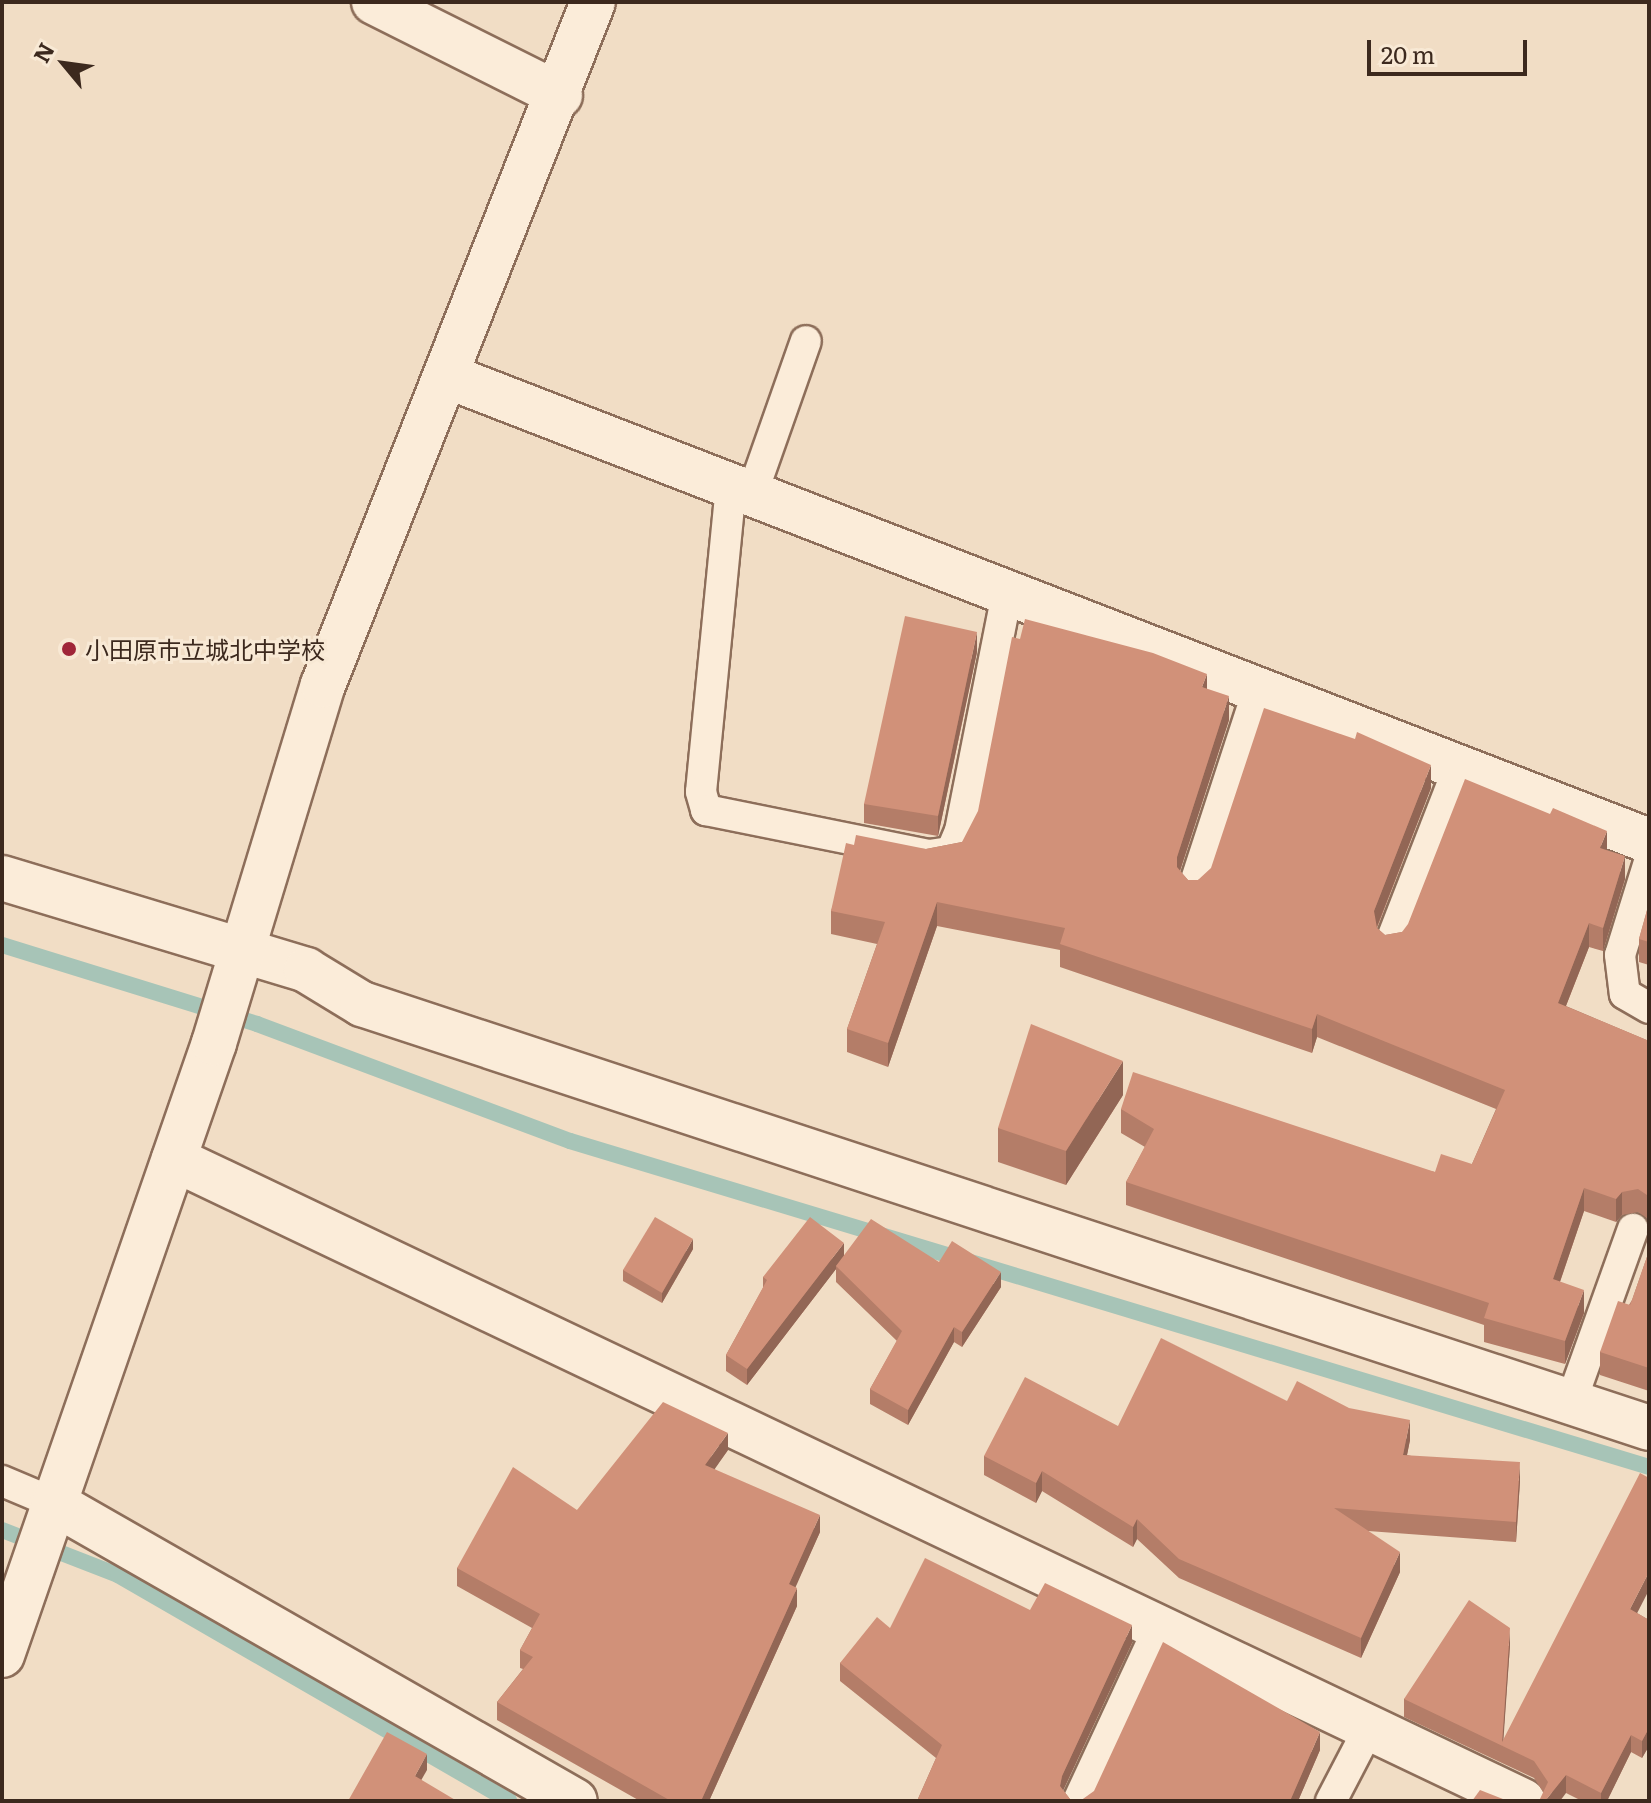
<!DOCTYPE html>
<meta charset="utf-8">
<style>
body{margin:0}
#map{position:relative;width:1651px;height:1803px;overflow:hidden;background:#f1ddc5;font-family:Literata,"Noto Sans JP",serif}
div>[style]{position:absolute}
.stream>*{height:16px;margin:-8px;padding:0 8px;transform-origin:8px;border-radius:8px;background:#a7c4b7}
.roads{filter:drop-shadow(2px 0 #8d6e5a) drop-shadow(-2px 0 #8d6e5a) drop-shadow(0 2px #8d6e5a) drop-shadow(0 -2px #8d6e5a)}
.lane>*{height:30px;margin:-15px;padding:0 15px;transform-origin:15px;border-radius:15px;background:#fbecd9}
.street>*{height:44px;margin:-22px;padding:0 22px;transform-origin:22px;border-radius:22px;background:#fbecd9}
.wall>*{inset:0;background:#b47d68}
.shaded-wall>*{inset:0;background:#926655}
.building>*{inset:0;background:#d19179}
.dots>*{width:22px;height:22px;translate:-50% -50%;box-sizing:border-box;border:4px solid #f8e9d5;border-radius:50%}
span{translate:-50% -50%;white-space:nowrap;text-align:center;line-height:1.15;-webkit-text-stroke:6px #f8e9d5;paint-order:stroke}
.poi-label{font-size:24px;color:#3c291e}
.left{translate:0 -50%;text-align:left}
.frame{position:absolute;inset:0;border:4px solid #3c291e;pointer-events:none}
.north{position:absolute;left:24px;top:24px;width:80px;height:80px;-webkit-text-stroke:6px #f8e9d5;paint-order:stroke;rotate:299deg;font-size:22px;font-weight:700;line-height:32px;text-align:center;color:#3c291e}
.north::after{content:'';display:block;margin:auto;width:28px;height:36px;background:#3c291e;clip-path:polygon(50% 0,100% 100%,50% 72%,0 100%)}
.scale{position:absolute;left:1367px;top:40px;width:160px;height:36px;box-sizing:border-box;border:4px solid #3c291e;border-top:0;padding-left:10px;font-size:24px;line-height:28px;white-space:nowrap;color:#3c291e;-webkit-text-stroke:6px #f8e9d5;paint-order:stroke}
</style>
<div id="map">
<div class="stream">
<div style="left:2px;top:945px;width:267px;rotate:17.2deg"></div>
<div style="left:257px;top:1024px;width:334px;rotate:20.5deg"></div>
<div style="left:570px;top:1141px;width:1127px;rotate:16.81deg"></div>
<div style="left:2px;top:1530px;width:124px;rotate:21.2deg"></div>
<div style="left:118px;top:1575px;width:452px;rotate:30deg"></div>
</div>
<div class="roads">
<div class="lane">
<div style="left:731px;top:486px;width:307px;rotate:95.6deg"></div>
<div style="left:701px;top:792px;width:19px;rotate:74deg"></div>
<div style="left:706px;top:810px;width:227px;rotate:11.4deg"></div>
<div style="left:929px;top:855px;width:22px;rotate:-8deg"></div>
<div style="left:951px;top:852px;width:23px;rotate:-67deg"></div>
<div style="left:960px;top:831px;width:243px;rotate:-78.8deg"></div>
<div style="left:752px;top:494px;width:162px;rotate:-70.6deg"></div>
<div style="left:1649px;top:862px;width:97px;rotate:107.3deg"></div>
<div style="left:1620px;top:955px;width:39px;rotate:83deg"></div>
<div style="left:1625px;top:994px;width:28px;rotate:30deg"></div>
<div style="left:1194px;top:886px;width:206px;rotate:-71.9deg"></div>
<div style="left:1391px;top:941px;width:187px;rotate:-68.7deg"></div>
<div style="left:1571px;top:1402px;width:184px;rotate:-70.3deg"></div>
<div style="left:2px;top:1481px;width:54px;rotate:22.8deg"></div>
<div style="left:1078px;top:1801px;width:192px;rotate:-65deg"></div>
<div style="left:1331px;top:1801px;width:82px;rotate:-62.5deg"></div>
</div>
<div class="street">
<div style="left:374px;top:2px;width:208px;rotate:26.6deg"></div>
<div style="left:447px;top:376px;width:1289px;rotate:21.15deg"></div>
<div style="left:2px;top:878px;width:318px;rotate:16.8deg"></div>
<div style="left:306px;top:970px;width:66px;rotate:31.3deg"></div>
<div style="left:362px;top:1004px;width:1355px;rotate:18.23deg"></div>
<div style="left:174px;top:1159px;width:1494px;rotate:25.45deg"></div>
<div style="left:52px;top:1502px;width:602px;rotate:29.76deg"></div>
<div style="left:2px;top:1655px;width:648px;rotate:-70.89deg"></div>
<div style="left:214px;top:1043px;width:374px;rotate:-73.1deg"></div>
<div style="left:323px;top:685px;width:734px;rotate:-68.43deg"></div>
</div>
</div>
<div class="wall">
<div style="clip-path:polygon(977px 652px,938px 836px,864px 823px,864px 804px)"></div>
<div style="clip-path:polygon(1207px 689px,1229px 720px,1180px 871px,1188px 880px,1198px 880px,1431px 788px,1377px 928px,1385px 935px,1402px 932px,1607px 850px,1625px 879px,1603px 951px,1589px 947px,1566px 1006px,1649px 1041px,1649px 1228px,1647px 1218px,1638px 1212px,1622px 1215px,1616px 1222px,1584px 1211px,1560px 1282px,1584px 1313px,1565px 1364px,1484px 1342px,1484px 1325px,1126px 1205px,1126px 1182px,1145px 1147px,1121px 1133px,1121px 1109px,1435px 1172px,1472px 1164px,1496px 1109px,1317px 1037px,1312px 1053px,1060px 967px,1060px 950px,937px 926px,888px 1067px,847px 1052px,847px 1029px,877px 944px,831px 934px,831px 911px,854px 845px,926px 849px,962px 842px)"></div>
<div style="clip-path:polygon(1649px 903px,1649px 965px,1639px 962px,1639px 939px)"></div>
<div style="clip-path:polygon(1123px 1095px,1066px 1185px,998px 1162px,998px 1128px)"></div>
<div style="clip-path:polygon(693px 1249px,662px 1303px,623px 1281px,623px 1270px)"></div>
<div style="clip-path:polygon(1649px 1251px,1649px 1391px,1600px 1375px,1600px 1352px,1632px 1300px)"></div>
<div style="clip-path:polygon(844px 1256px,939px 1262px,1001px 1287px,962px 1347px,954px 1342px,908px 1425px,870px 1404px,870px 1389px,897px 1341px,836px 1282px,836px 1269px,747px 1385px,726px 1371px,726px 1355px,763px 1288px,763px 1277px)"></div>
<div style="clip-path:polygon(1287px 1401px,1410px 1440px,1407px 1455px,1520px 1481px,1516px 1542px,1368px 1531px,1400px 1572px,1361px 1658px,1179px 1578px,1137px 1539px,1133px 1547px,1042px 1491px,1036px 1503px,984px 1475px,984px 1456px,1118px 1426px)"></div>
<div style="clip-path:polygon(728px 1450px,714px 1469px,820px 1532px,795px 1587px,797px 1606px,709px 1801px,640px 1801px,497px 1720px,497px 1702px,523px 1669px,520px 1668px,520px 1650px,532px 1628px,457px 1586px,457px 1568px,577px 1510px)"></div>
<div style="clip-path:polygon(1030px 1610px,1132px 1643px,1063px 1790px,1070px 1799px,1080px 1801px,1320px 1750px,1298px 1801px,917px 1801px,936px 1758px,840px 1681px,840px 1663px,890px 1628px)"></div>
<div style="clip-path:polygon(1637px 1613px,1649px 1620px,1649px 1746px,1642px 1758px,1631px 1752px,1607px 1801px,1582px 1801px,1566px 1793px,1543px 1792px,1534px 1778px,1404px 1717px,1404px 1699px,1510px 1645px,1503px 1740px)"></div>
</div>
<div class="shaded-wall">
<div style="clip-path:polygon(977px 632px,977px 652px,938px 836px,938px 816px)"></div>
<div style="clip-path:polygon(1207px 674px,1207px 697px,1202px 687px)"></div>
<div style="clip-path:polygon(1229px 696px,1229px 720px,1177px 880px,1177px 857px)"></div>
<div style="clip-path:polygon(1431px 765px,1431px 788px,1374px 934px,1374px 911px)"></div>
<div style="clip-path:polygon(1607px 831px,1607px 854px,1600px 848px)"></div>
<div style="clip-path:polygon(1625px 856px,1625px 879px,1603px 951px,1603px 928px)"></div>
<div style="clip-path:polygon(937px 902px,937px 926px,888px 1067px,888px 1043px)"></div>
<div style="clip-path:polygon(1589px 923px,1589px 947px,1558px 1026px,1558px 1003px)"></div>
<div style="clip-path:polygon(1317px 1014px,1317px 1037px,1312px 1053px,1312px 1029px)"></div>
<div style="clip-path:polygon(1123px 1061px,1123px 1095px,1066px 1185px,1066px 1151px)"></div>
<div style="clip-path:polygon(1584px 1188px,1584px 1211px,1553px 1302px,1553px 1279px)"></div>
<div style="clip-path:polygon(1622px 1192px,1622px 1215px,1616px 1222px,1616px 1199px)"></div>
<div style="clip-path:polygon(693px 1239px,693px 1249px,662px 1303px,662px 1293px)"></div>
<div style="clip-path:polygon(844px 1243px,844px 1259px,836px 1266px,836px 1269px,747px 1385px,747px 1369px)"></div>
<div style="clip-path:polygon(1001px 1272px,1001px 1287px,962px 1347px,962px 1332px)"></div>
<div style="clip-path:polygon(1584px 1290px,1584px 1313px,1565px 1364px,1565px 1341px)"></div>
<div style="clip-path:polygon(954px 1327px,954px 1342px,908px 1425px,908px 1410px)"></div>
<div style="clip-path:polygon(1410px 1420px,1410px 1440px,1403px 1475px,1403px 1455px)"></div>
<div style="clip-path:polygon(728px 1433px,728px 1450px,705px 1483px,705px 1465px)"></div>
<div style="clip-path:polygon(1520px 1462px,1520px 1481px,1516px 1542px,1516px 1522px)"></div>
<div style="clip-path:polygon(1042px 1471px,1042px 1491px,1036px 1503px,1036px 1483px)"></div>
<div style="clip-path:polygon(820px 1515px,820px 1532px,789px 1602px,789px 1584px)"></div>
<div style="clip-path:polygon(1137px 1519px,1137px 1539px,1133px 1547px,1133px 1527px)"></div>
<div style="clip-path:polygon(1400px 1552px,1400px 1572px,1361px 1658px,1361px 1638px)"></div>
<div style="clip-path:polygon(1649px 1572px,1649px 1590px,1630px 1627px,1630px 1609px)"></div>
<div style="clip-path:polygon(797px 1588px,797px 1606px,709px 1801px,701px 1801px)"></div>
<div style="clip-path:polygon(1132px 1625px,1132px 1643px,1062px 1793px,1060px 1786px,1062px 1776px)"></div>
<div style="clip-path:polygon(1510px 1628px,1510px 1645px,1503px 1746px,1502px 1746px)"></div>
<div style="clip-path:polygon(1649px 1728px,1649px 1746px,1642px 1758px,1642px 1741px)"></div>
<div style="clip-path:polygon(1320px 1732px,1320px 1750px,1298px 1801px,1290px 1801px)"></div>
<div style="clip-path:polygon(1631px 1735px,1631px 1752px,1607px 1801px,1601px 1801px,1601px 1793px)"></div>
<div style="clip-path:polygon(427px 1754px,427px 1770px,415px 1791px,415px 1776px)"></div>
<div style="clip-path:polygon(1566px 1775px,1566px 1793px,1560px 1801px,1545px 1801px)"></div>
</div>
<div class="building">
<div style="clip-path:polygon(905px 616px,977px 632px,938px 816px,864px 804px)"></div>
<div style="clip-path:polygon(1025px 619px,1153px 653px,1207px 674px,1202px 687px,1229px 696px,1177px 857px,1177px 867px,1188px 880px,1198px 880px,1211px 868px,1264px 708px,1355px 739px,1357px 732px,1431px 765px,1374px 911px,1377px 928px,1385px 935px,1402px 932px,1408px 924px,1465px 779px,1550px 814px,1553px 808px,1607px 831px,1600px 848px,1625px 856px,1603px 928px,1589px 923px,1558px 1003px,1649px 1041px,1649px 1205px,1647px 1195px,1638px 1189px,1622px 1192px,1616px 1199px,1584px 1188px,1553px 1279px,1584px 1290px,1565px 1341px,1484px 1318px,1489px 1303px,1126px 1182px,1154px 1129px,1121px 1109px,1133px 1072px,1435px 1172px,1441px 1154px,1472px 1164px,1505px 1090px,1317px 1014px,1312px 1029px,1060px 944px,1065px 928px,937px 902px,888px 1043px,847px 1029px,885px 922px,831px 911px,846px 843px,854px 845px,856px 835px,926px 849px,962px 842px,978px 811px,1012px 637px,1020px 639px)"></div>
<div style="clip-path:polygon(1649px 903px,1649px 942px,1639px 939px)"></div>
<div style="clip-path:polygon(1031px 1024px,1123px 1061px,1066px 1151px,998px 1128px)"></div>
<div style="clip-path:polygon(655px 1217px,693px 1239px,662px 1293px,623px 1270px)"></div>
<div style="clip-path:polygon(810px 1217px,844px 1243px,747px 1369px,726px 1355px,767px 1280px,763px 1277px)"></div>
<div style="clip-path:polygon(871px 1219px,939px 1262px,952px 1241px,1001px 1272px,962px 1332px,954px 1327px,908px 1410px,870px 1389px,902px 1331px,836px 1266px)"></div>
<div style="clip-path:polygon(1649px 1251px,1649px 1368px,1600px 1352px,1618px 1301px,1630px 1305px,1632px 1300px)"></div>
<div style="clip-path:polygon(1161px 1338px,1287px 1401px,1297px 1381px,1349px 1408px,1410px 1420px,1403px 1455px,1520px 1462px,1516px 1522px,1334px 1508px,1400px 1552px,1361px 1638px,1179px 1559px,1137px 1519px,1133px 1527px,1042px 1471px,1036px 1483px,984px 1456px,1025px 1377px,1118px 1426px)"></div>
<div style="clip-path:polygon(663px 1402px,728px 1433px,705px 1465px,820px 1515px,789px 1584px,797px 1588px,701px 1801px,671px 1801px,497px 1702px,533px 1657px,520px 1650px,540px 1614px,457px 1568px,513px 1467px,577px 1510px)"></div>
<div style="clip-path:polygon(1640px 1473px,1649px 1478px,1649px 1572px,1630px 1609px,1649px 1620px,1649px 1728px,1642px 1741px,1631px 1735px,1601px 1793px,1566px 1775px,1545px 1801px,1539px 1801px,1548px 1782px,1534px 1761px,1404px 1699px,1469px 1600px,1510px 1628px,1502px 1742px)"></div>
<div style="clip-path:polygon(925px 1558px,1030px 1610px,1045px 1583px,1132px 1625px,1062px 1776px,1060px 1786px,1070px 1799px,1080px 1801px,1094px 1791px,1163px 1642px,1320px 1732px,1290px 1801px,917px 1801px,942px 1745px,840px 1663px,877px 1617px,890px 1628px)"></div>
<div style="clip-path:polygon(387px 1732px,427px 1754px,415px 1776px,457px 1801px,348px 1801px)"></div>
<div style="clip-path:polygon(1480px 1790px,1508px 1801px,1472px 1801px)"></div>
</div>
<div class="dots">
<div style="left:69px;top:649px;background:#a02639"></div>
</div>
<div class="poi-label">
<span class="left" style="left:85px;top:649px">小田原市立城北中学校</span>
</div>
<div class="frame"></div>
<div class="north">N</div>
<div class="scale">20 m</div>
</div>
